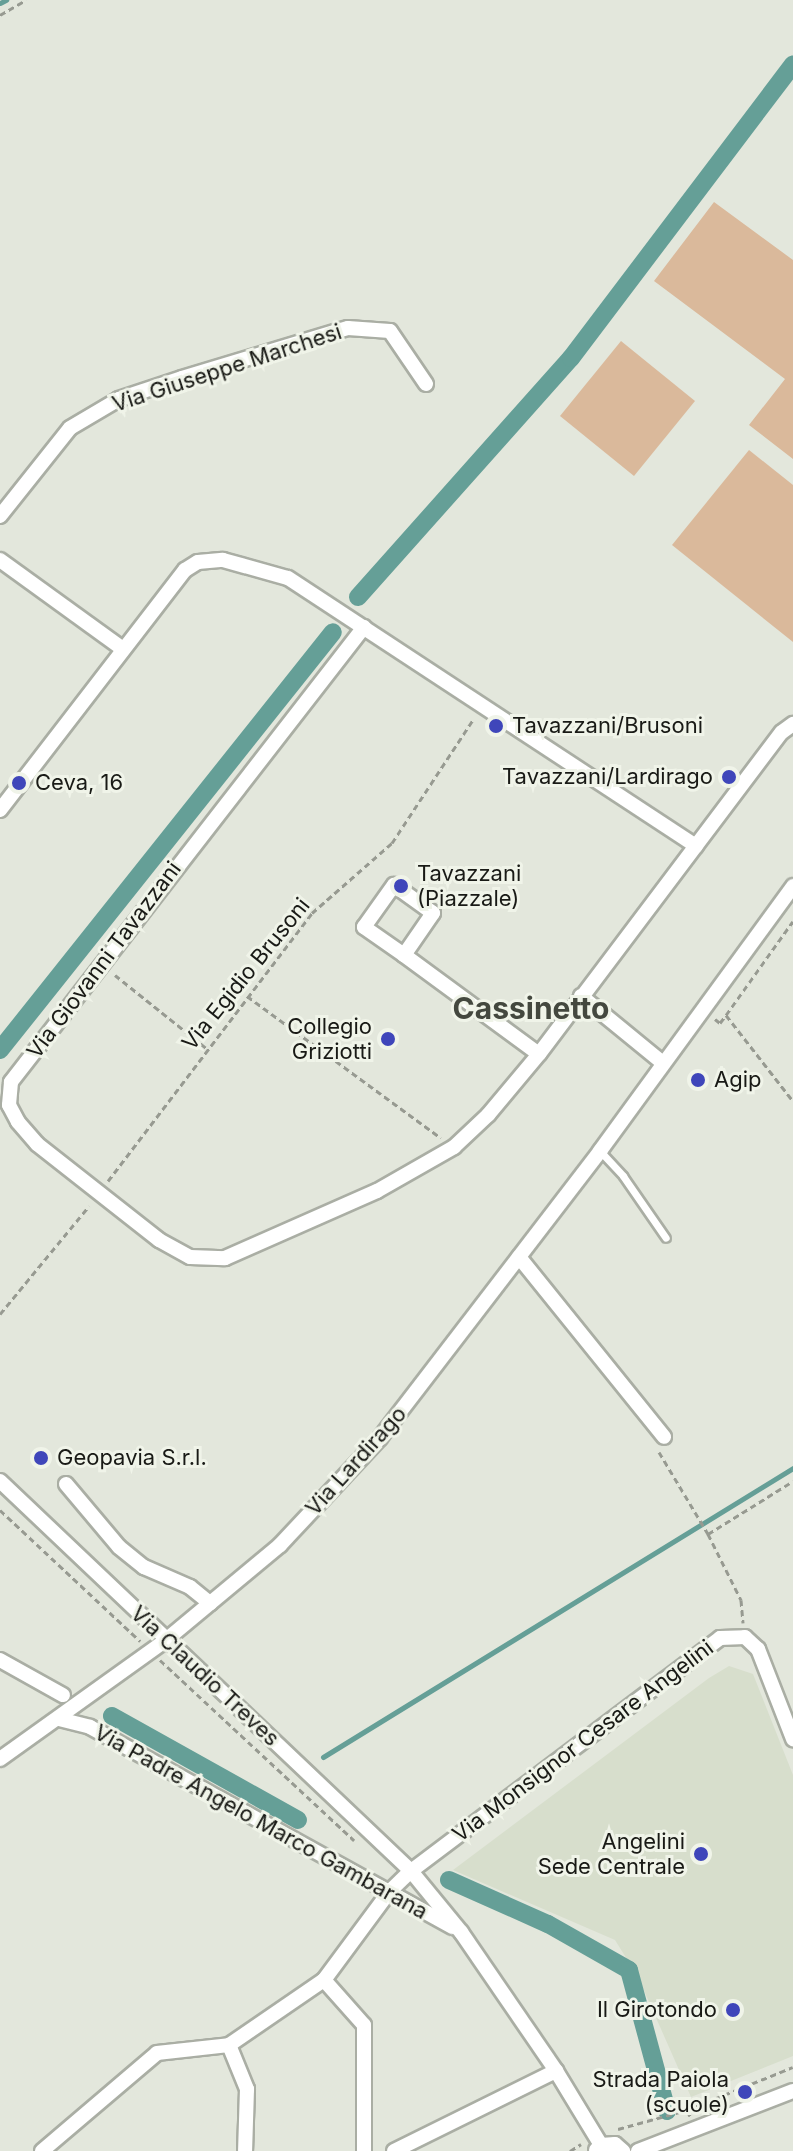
<!DOCTYPE html>
<style>
body{margin:0}
#map{position:relative;width:793px;height:2151px;overflow:hidden;background:#e3e7dc;font-family:Inter,sans-serif}
div>[style]{position:absolute}
.built>*{inset:0;background:#d7decc}
.green>*{inset:0;background:#dab99b}
.stream>*{height:5px;margin:-2.5px;padding:0 2.5px;transform-origin:2.5px;border-radius:2.5px;background:#659f97}
.canal>*{height:18px;margin:-9px;padding:0 9px;transform-origin:9px;border-radius:9px;background:#659f97}
.path>*{height:3px;margin-top:-1.5px;transform-origin:0;background:repeating-linear-gradient(90deg,#979a91 0 6px,transparent 0 10px)}
.roads{filter:drop-shadow(2px 0 #aaaea4) drop-shadow(-2px 0 #aaaea4) drop-shadow(0 2px #aaaea4) drop-shadow(0 -2px #aaaea4)}
.service>*{height:7px;margin:-3.5px;padding:0 3.5px;transform-origin:3.5px;border-radius:3.5px;background:#fff}
.minor>*{height:14px;margin:-7px;padding:0 7px;transform-origin:7px;border-radius:7px;background:#fff}
.dots>*{width:22px;height:22px;translate:-50% -50%;box-sizing:border-box;border:4px solid #f0f4e9;border-radius:50%}
span{translate:-50% -50%;white-space:nowrap;text-align:center;line-height:1.15;-webkit-text-stroke:6px #f0f4e9;paint-order:stroke}
.street-label{font-size:22px;color:#191a16}
.poi-label{font-size:22px;color:#191a16}
.left{translate:0 -50%;text-align:left}
.right{translate:-100% -50%;text-align:right}
.district-label{font-size:30px;color:#44483f;font-weight:700}
</style>
<div id="map">
<div class="built">
<div style="clip-path:polygon(729px 1666px,753px 1674px,793px 1775px,793px 2056px,691px 2097px,638px 1977px,615px 1940px,453px 1870px,709px 1678px)"></div>
</div>
<div class="green">
<div style="clip-path:polygon(714px 202px,793px 260px,793px 459px,749px 425px,785px 379px,654px 281px)"></div>
<div style="clip-path:polygon(621px 341px,695px 401px,634px 476px,560px 416px)"></div>
<div style="clip-path:polygon(749px 450px,793px 485px,793px 642px,672px 545px)"></div>
</div>
<div class="stream">
<div style="left:0;top:3px;width:7px;rotate:-27deg"></div>
<div style="left:323px;top:1757px;width:552px;rotate:-31.59deg"></div>
</div>
<div class="canal">
<div style="left:358px;top:597px;width:320px;rotate:-48.3deg"></div>
<div style="left:571px;top:358px;width:368px;rotate:-52.9deg"></div>
<div style="left:0;top:1050px;width:534px;rotate:-51.46deg"></div>
<div style="left:112px;top:1716px;width:213px;rotate:29.2deg"></div>
<div style="left:449px;top:1880px;width:108px;rotate:24deg"></div>
<div style="left:548px;top:1924px;width:93px;rotate:29.6deg"></div>
<div style="left:629px;top:1970px;width:146px;rotate:74.9deg"></div>
</div>
<div class="path">
<div style="left:0;top:15px;width:30px;rotate:-30deg"></div>
<div style="left:115px;top:975px;width:117px;rotate:38.7deg"></div>
<div style="left:247px;top:996px;width:240px;rotate:36.2deg"></div>
<div style="left:726px;top:1015px;width:109px;rotate:52.1deg"></div>
<div style="left:715px;top:1019px;width:6px;rotate:39deg"></div>
<div style="left:720px;top:1023px;width:10px;rotate:-53deg"></div>
<div style="left:726px;top:1015px;width:115px;rotate:-54.5deg"></div>
<div style="left:108px;top:1181px;width:337px;rotate:-52.7deg"></div>
<div style="left:312px;top:913px;width:106px;rotate:-41.2deg"></div>
<div style="left:392px;top:843px;width:149px;rotate:-56.7deg"></div>
<div style="left:0;top:1314px;width:140px;rotate:-50.5deg"></div>
<div style="left:659px;top:1452px;width:96px;rotate:59.1deg"></div>
<div style="left:708px;top:1534px;width:74px;rotate:63.4deg"></div>
<div style="left:741px;top:1600px;width:23px;rotate:85deg"></div>
<div style="left:0;top:1510px;width:192px;rotate:43.1deg"></div>
<div style="left:708px;top:1534px;width:100px;rotate:-31.9deg"></div>
<div style="left:160px;top:1660px;width:265px;rotate:42.9deg"></div>
<div style="left:690px;top:2116px;width:7px;rotate:-117deg"></div>
<div style="left:687px;top:2110px;width:114px;rotate:-22.1deg"></div>
<div style="left:618px;top:2129px;width:72px;rotate:-15.4deg"></div>
<div style="left:570px;top:2151px;width:13px;rotate:-32deg"></div>
</div>
<div class="roads">
<div class="service">
<div style="left:600px;top:1151px;width:34px;rotate:47deg"></div>
<div style="left:623px;top:1176px;width:75px;rotate:55.3deg"></div>
</div>
<div class="minor">
<div style="left:0;top:516px;width:112px;rotate:-51.5deg"></div>
<div style="left:70px;top:428px;width:57px;rotate:-30.6deg"></div>
<div style="left:119px;top:399px;width:66px;rotate:-18.4deg"></div>
<div style="left:182px;top:378px;width:173px;rotate:-16.8deg"></div>
<div style="left:348px;top:328px;width:42px;rotate:4.1deg"></div>
<div style="left:390px;top:331px;width:64px;rotate:55.8deg"></div>
<div style="left:0;top:560px;width:152px;rotate:35.9deg"></div>
<div style="left:364px;top:627px;width:576px;rotate:127.81deg"></div>
<div style="left:11px;top:1082px;width:23px;rotate:95deg"></div>
<div style="left:9px;top:1105px;width:19px;rotate:62deg"></div>
<div style="left:18px;top:1122px;width:29px;rotate:49deg"></div>
<div style="left:37px;top:1144px;width:155px;rotate:38.2deg"></div>
<div style="left:159px;top:1240px;width:35px;rotate:29deg"></div>
<div style="left:190px;top:1257px;width:35px;rotate:2deg"></div>
<div style="left:225px;top:1258px;width:166px;rotate:-23.8deg"></div>
<div style="left:377px;top:1191px;width:89px;rotate:-29.7deg"></div>
<div style="left:454px;top:1147px;width:47px;rotate:-43.3deg"></div>
<div style="left:488px;top:1115px;width:80px;rotate:-50.1deg"></div>
<div style="left:539px;top:1054px;width:403px;rotate:-53deg"></div>
<div style="left:782px;top:732px;width:14px;rotate:-36deg"></div>
<div style="left:0;top:810px;width:303px;rotate:-52.4deg"></div>
<div style="left:185px;top:570px;width:15px;rotate:-32deg"></div>
<div style="left:198px;top:562px;width:25px;rotate:-5deg"></div>
<div style="left:223px;top:560px;width:67px;rotate:15.5deg"></div>
<div style="left:288px;top:578px;width:488px;rotate:33.3deg"></div>
<div style="left:404px;top:955px;width:49px;rotate:-145deg"></div>
<div style="left:364px;top:927px;width:52px;rotate:-54.5deg"></div>
<div style="left:394px;top:885px;width:48px;rotate:35.7deg"></div>
<div style="left:433px;top:913px;width:51px;rotate:124.6deg"></div>
<div style="left:404px;top:955px;width:167px;rotate:36.3deg"></div>
<div style="left:581px;top:996px;width:106px;rotate:39.3deg"></div>
<div style="left:519px;top:1257px;width:231px;rotate:51.1deg"></div>
<div style="left:0;top:1481px;width:567px;rotate:43.5deg"></div>
<div style="left:411px;top:1871px;width:79px;rotate:50.7deg"></div>
<div style="left:461px;top:1932px;width:168px;rotate:55.6deg"></div>
<div style="left:556px;top:2071px;width:87px;rotate:58.7deg"></div>
<div style="left:66px;top:1484px;width:82px;rotate:49.9deg"></div>
<div style="left:119px;top:1547px;width:32px;rotate:39deg"></div>
<div style="left:144px;top:1567px;width:50px;rotate:23.5deg"></div>
<div style="left:190px;top:1587px;width:26px;rotate:39deg"></div>
<div style="left:0;top:1660px;width:72px;rotate:29.1deg"></div>
<div style="left:59px;top:1719px;width:32px;rotate:14deg"></div>
<div style="left:90px;top:1727px;width:414px;rotate:28.9deg"></div>
<div style="left:0;top:1759px;width:204px;rotate:-35.6deg"></div>
<div style="left:166px;top:1640px;width:148px;rotate:-39.8deg"></div>
<div style="left:280px;top:1545px;width:146px;rotate:-46.9deg"></div>
<div style="left:380px;top:1438px;width:362px;rotate:-52.5deg"></div>
<div style="left:600px;top:1151px;width:328px;rotate:-53.9deg"></div>
<div style="left:324px;top:1980px;width:60px;rotate:48.4deg"></div>
<div style="left:364px;top:2025px;width:126px;rotate:90deg"></div>
<div style="left:229px;top:2045px;width:48px;rotate:67.8deg"></div>
<div style="left:247px;top:2089px;width:62px;rotate:91.8deg"></div>
<div style="left:596px;top:2150px;width:7px;rotate:-45deg"></div>
<div style="left:601px;top:2145px;width:14px;rotate:-4deg"></div>
<div style="left:615px;top:2144px;width:11px;rotate:41deg"></div>
<div style="left:42px;top:2151px;width:151px;rotate:-40.4deg"></div>
<div style="left:157px;top:2053px;width:72px;rotate:-6.3deg"></div>
<div style="left:229px;top:2045px;width:115px;rotate:-34.4deg"></div>
<div style="left:324px;top:1980px;width:109px;rotate:-53.5deg"></div>
<div style="left:389px;top:1892px;width:30px;rotate:-44deg"></div>
<div style="left:411px;top:1871px;width:387px;rotate:-37deg"></div>
<div style="left:720px;top:1638px;width:25px;rotate:-2deg"></div>
<div style="left:745px;top:1637px;width:18px;rotate:43deg"></div>
<div style="left:758px;top:1649px;width:97px;rotate:68.7deg"></div>
<div style="left:394px;top:2151px;width:181px;rotate:-26.3deg"></div>
<div style="left:638px;top:2151px;width:166px;rotate:-21.2deg"></div>
</div>
</div>
<div class="dots">
<div style="left:496px;top:726px;background:#3f46ba"></div>
<div style="left:729px;top:777px;background:#3f46ba"></div>
<div style="left:19px;top:783px;background:#3f46ba"></div>
<div style="left:401px;top:886px;background:#3f46ba"></div>
<div style="left:388px;top:1039px;background:#3f46ba"></div>
<div style="left:698px;top:1080px;background:#3f46ba"></div>
<div style="left:41px;top:1458px;background:#3f46ba"></div>
<div style="left:701px;top:1854px;background:#3f46ba"></div>
<div style="left:733px;top:2010px;background:#3f46ba"></div>
<div style="left:745px;top:2092px;background:#3f46ba"></div>
</div>
<div class="street-label">
<span style="left:227px;top:368px;rotate:-18deg">Via Giuseppe Marchesi</span>
<span style="left:104px;top:960px;rotate:-53deg">Via Giovanni Tavazzani</span>
<span style="left:246px;top:974px;rotate:-51deg">Via Egidio Brusoni</span>
<span style="left:356px;top:1461px;rotate:-48deg">Via Lardirago</span>
<span style="left:205px;top:1676px;rotate:43deg">Via Claudio Treves</span>
<span style="left:583px;top:1741px;rotate:-37deg">Via Monsignor Cesare Angelini</span>
<span style="left:261px;top:1822px;rotate:29deg">Via Padre Angelo Marco Gambarana</span>
</div>
<div class="poi-label">
<span class="left" style="left:512px;top:726px">Tavazzani/Brusoni</span>
<span class="right" style="left:713px;top:777px">Tavazzani/Lardirago</span>
<span class="left" style="left:35px;top:783px">Ceva, 16</span>
<span class="left" style="left:417px;top:886px">Tavazzani<br>(Piazzale)</span>
<span class="right" style="left:372px;top:1039px">Collegio<br>Griziotti</span>
<span class="left" style="left:714px;top:1080px">Agip</span>
<span class="left" style="left:57px;top:1458px">Geopavia S.r.l.</span>
<span class="right" style="left:685px;top:1854px">Angelini<br>Sede Centrale</span>
<span class="right" style="left:717px;top:2010px">Il Girotondo</span>
<span class="right" style="left:729px;top:2092px">Strada Paiola<br>(scuole)</span>
</div>
<div class="district-label">
<span style="left:531px;top:1008px">Cassinetto</span>
</div>
</div>
